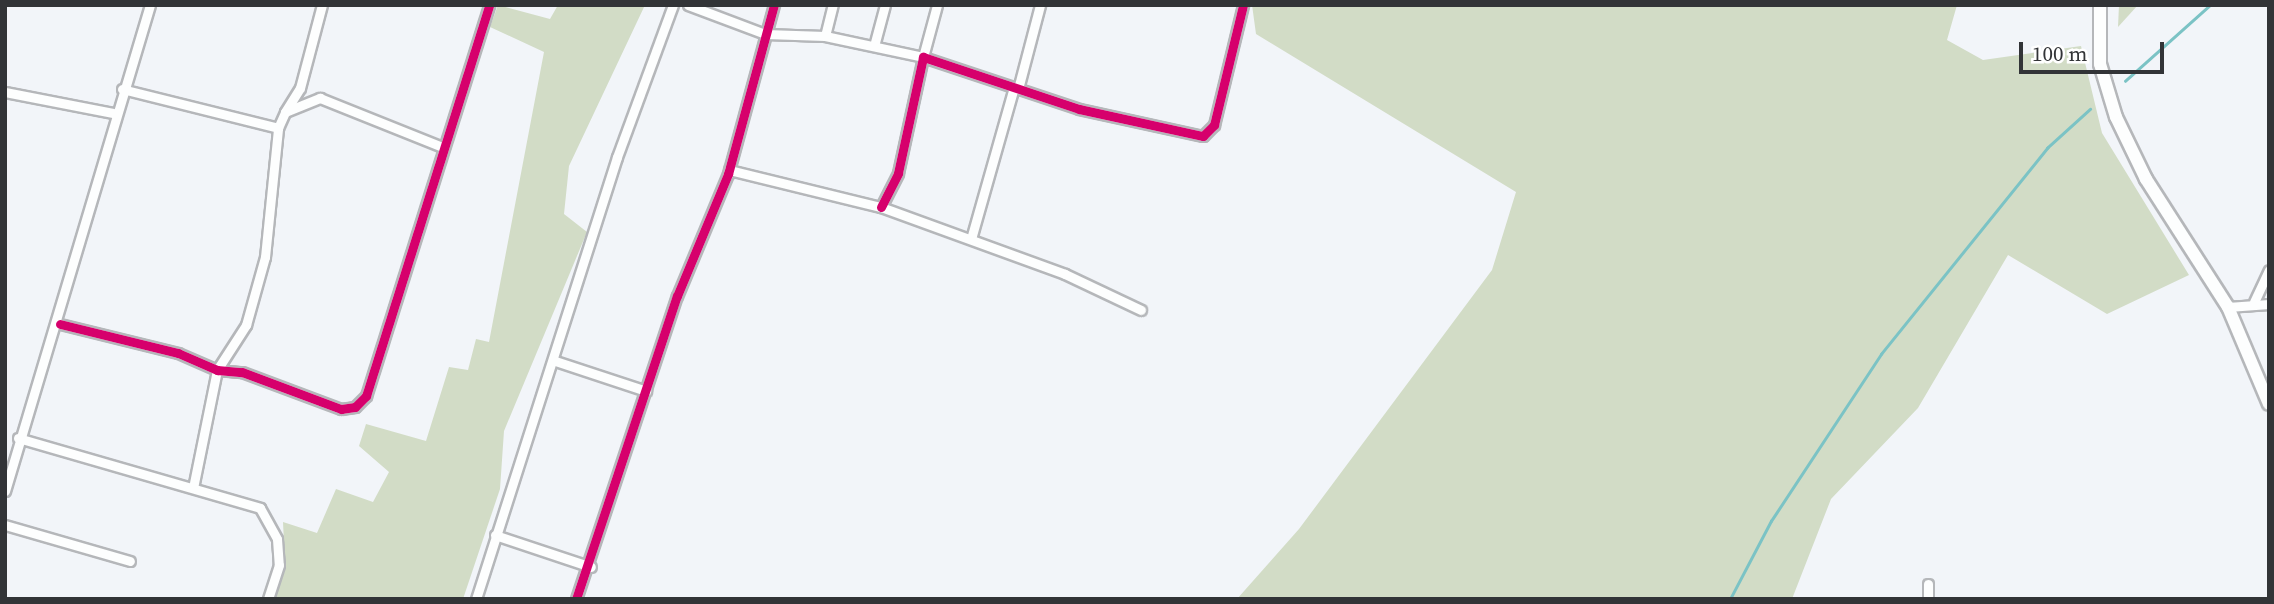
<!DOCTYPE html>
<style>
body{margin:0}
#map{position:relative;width:2274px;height:604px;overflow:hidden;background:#f2f5f9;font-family:"Source Serif 4",serif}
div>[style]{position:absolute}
.green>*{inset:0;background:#d2dcc6}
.stream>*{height:2.5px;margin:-1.25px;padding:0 1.25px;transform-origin:1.25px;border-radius:1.25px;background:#7bc3c5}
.roads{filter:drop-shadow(2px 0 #b5b7ba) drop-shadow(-2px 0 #b5b7ba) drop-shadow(0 2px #b5b7ba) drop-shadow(0 -2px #b5b7ba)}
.street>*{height:9px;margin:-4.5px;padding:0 4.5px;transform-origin:4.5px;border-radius:4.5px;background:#fdfefe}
.secondary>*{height:12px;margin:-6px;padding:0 6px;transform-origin:6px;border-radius:6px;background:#fdfefe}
.cycleway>*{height:9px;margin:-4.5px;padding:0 4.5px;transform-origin:4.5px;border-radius:4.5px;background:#d6006c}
span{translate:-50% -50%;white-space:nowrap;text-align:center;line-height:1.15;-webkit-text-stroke:7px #fff;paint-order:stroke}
.frame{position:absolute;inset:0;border:7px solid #323437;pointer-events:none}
.scale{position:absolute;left:2019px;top:42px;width:145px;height:32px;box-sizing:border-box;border:4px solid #323437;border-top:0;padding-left:9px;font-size:21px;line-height:24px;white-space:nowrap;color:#323437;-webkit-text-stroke:5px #fff;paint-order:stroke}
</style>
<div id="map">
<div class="green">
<div style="clip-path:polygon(498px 5px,550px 19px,558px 5px,645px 5px,569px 166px,564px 214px,587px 232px,504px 431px,500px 489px,463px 599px,274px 599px,285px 565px,283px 522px,317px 533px,336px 489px,373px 502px,389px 472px,359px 446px,366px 424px,426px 441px,449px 367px,468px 370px,476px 339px,489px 342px,544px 52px,490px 27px)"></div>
<div style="clip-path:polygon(1252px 5px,1957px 5px,1947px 40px,1983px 60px,2081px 46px,2102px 133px,2189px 275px,2107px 314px,2008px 255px,1918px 408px,1831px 499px,1792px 599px,1237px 599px,1299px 529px,1492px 270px,1516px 192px,1256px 34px)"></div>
<div style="clip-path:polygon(2119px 5px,2138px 5px,2118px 27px)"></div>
</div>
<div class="stream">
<div style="left:2125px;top:81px;width:114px;rotate:-41.8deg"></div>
<div style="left:1730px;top:599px;width:88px;rotate:-62.3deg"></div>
<div style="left:1771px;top:521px;width:200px;rotate:-56.6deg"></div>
<div style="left:1881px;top:354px;width:265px;rotate:-51.1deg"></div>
<div style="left:2047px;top:148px;width:58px;rotate:-42.2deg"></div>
</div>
<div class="roads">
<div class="street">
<div style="left:688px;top:5px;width:82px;rotate:20.6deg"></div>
<div style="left:765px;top:34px;width:60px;rotate:1.9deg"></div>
<div style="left:825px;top:36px;width:100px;rotate:12.1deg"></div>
<div style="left:923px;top:57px;width:54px;rotate:-74.9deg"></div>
<div style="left:825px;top:36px;width:32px;rotate:-76deg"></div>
<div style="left:874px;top:46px;width:42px;rotate:-75deg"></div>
<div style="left:122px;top:89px;width:161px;rotate:14deg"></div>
<div style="left:1018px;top:89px;width:87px;rotate:-75.3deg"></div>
<div style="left:5px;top:92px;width:110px;rotate:11deg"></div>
<div style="left:285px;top:112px;width:28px;rotate:-58deg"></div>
<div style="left:300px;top:88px;width:86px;rotate:-75.2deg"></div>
<div style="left:729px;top:170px;width:156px;rotate:13.7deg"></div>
<div style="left:881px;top:207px;width:196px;rotate:20deg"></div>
<div style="left:1065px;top:274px;width:84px;rotate:25.3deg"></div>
<div style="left:881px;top:207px;width:38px;rotate:-63deg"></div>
<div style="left:898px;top:173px;width:119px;rotate:-77.8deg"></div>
<div style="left:923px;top:57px;width:164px;rotate:18.4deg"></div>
<div style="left:1079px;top:109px;width:127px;rotate:12.3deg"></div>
<div style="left:1203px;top:136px;width:16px;rotate:-45deg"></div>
<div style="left:1214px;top:125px;width:123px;rotate:-76.4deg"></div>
<div style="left:971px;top:239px;width:158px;rotate:-74.2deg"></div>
<div style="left:2254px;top:302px;width:35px;rotate:-65deg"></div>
<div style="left:2228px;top:307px;width:41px;rotate:-4.2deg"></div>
<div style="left:60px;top:324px;width:122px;rotate:13.8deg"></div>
<div style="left:178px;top:353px;width:43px;rotate:23.6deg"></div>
<div style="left:217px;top:370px;width:25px;rotate:5deg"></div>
<div style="left:242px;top:372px;width:106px;rotate:20.5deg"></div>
<div style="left:341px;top:409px;width:14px;rotate:-8deg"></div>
<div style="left:355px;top:407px;width:16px;rotate:-45deg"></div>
<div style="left:366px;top:396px;width:410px;rotate:-72.5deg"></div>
<div style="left:555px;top:361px;width:96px;rotate:18.2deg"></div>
<div style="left:18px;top:438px;width:252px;rotate:16.1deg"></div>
<div style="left:260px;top:508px;width:35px;rotate:61deg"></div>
<div style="left:277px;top:539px;width:26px;rotate:86deg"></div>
<div style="left:279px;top:565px;width:36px;rotate:108deg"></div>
<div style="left:193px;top:488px;width:120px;rotate:-78.5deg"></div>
<div style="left:217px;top:370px;width:54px;rotate:-57.2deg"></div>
<div style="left:246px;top:325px;width:71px;rotate:-74.4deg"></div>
<div style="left:265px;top:257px;width:130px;rotate:-84.2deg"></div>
<div style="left:278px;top:128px;width:17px;rotate:-66deg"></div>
<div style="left:285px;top:112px;width:38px;rotate:-22deg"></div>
<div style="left:320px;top:98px;width:129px;rotate:21.8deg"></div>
<div style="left:5px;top:491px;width:507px;rotate:-73.39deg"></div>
<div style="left:5px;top:525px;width:130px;rotate:16.1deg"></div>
<div style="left:495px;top:535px;width:101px;rotate:18.4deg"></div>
<div style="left:476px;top:599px;width:464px;rotate:-72.3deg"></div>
<div style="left:617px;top:157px;width:162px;rotate:-69.8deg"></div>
<div style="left:576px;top:599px;width:319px;rotate:-71.6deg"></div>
<div style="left:677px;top:296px;width:132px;rotate:-67.3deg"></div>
<div style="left:728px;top:174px;width:175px;rotate:-74.8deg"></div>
<div style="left:1928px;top:599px;width:15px;rotate:-90deg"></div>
</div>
<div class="secondary">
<div style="left:2100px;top:5px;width:59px;rotate:90deg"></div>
<div style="left:2100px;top:64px;width:55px;rotate:73.2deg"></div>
<div style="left:2116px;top:117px;width:69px;rotate:64.2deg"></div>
<div style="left:2146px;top:179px;width:152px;rotate:57.4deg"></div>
<div style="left:2228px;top:307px;width:105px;rotate:67.1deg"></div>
</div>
</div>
<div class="cycleway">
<div style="left:881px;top:207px;width:38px;rotate:-63deg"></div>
<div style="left:898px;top:173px;width:119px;rotate:-77.8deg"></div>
<div style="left:923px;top:57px;width:164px;rotate:18.4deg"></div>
<div style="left:1079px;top:109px;width:127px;rotate:12.3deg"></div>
<div style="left:1203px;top:136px;width:16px;rotate:-45deg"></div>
<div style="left:1214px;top:125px;width:123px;rotate:-76.4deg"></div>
<div style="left:60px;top:324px;width:122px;rotate:13.8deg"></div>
<div style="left:178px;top:353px;width:43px;rotate:23.6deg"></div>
<div style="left:217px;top:370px;width:25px;rotate:5deg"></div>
<div style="left:242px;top:372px;width:106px;rotate:20.5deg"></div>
<div style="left:341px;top:409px;width:14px;rotate:-8deg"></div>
<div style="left:355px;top:407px;width:16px;rotate:-45deg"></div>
<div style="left:366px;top:396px;width:410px;rotate:-72.5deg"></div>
<div style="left:576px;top:599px;width:319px;rotate:-71.6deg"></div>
<div style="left:677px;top:296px;width:132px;rotate:-67.3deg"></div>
<div style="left:728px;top:174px;width:175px;rotate:-74.8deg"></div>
</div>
<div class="frame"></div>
<div class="scale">100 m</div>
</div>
